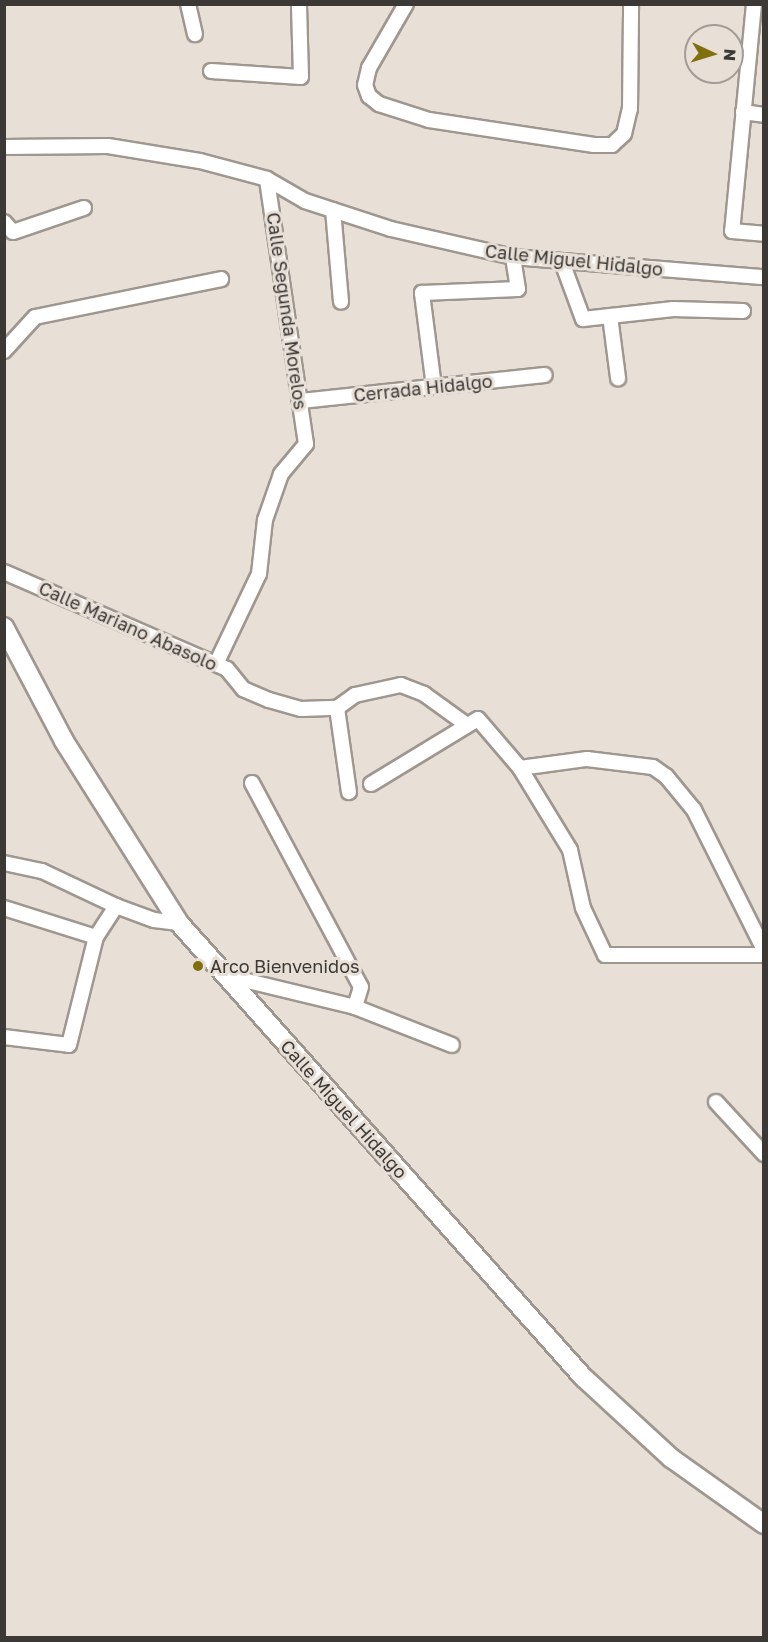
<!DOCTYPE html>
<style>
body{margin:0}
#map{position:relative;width:768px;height:1642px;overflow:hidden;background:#e8dfd7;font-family:"Golos Text",sans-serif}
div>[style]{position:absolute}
.roads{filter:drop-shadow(2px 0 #9f978f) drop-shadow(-2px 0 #9f978f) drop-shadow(0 2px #9f978f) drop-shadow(0 -2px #9f978f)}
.minor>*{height:14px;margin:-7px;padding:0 7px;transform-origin:7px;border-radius:7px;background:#fff}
.secondary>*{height:18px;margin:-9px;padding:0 9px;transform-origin:9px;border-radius:9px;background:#fff}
.dots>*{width:16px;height:16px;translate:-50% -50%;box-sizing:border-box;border:3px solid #e8dfd7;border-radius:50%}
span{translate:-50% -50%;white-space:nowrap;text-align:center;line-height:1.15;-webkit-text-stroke:6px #e8dfd7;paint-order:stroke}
.street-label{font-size:18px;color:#3b3835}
.poi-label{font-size:18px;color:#3b3835}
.left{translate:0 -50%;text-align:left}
.frame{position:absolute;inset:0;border:6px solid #3b3835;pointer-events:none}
.north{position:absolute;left:684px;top:24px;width:60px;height:60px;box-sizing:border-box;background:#e8dfd7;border:2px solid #a39c96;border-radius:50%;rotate:94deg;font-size:16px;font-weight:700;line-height:24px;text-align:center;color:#3b3835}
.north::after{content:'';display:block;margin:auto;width:21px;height:27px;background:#7f6f0e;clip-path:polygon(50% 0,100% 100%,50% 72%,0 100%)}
</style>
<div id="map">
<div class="roads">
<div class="minor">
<div style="left:188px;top:4px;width:31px;rotate:77deg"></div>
<div style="left:406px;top:4px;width:74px;rotate:120deg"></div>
<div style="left:369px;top:68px;width:17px;rotate:103deg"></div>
<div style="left:365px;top:85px;width:12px;rotate:70deg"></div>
<div style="left:369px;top:96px;width:13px;rotate:39deg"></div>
<div style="left:379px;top:104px;width:52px;rotate:17.7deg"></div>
<div style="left:429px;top:120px;width:167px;rotate:8.6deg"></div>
<div style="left:594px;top:145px;width:18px"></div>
<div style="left:612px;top:145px;width:16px;rotate:-43deg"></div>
<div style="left:624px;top:134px;width:26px;rotate:-77deg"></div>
<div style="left:630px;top:109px;width:104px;rotate:-89.4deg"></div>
<div style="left:754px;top:4px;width:228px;rotate:95.5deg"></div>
<div style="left:732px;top:231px;width:32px;rotate:5deg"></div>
<div style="left:211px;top:71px;width:90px;rotate:3.8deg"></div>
<div style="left:301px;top:77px;width:73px;rotate:-91.6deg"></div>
<div style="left:743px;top:112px;width:21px;rotate:8deg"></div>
<div style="left:4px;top:147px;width:104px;rotate:-0.6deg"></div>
<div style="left:108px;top:146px;width:93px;rotate:9.3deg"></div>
<div style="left:200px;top:161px;width:69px;rotate:15deg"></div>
<div style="left:267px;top:179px;width:44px;rotate:30.1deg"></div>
<div style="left:305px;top:201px;width:90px;rotate:18deg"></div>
<div style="left:391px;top:229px;width:125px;rotate:12.9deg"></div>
<div style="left:513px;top:257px;width:252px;rotate:4.6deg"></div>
<div style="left:333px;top:210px;width:92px;rotate:85deg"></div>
<div style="left:4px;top:222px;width:13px;rotate:48deg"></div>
<div style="left:13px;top:232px;width:75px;rotate:-18.7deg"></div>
<div style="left:562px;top:262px;width:61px;rotate:69.8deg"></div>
<div style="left:583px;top:319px;width:91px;rotate:-6.3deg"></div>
<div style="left:673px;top:309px;width:70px;rotate:1.6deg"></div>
<div style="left:610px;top:316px;width:63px;rotate:82.6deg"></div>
<div style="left:4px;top:351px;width:46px;rotate:-47.6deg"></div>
<div style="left:35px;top:317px;width:190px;rotate:-11.5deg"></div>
<div style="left:434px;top:387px;width:95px;rotate:-97.3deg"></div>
<div style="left:422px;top:293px;width:96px;rotate:-2.4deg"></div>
<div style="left:518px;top:289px;width:32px;rotate:-99deg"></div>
<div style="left:301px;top:401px;width:245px;rotate:-6.1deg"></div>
<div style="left:4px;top:572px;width:243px;rotate:23.5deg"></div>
<div style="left:227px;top:669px;width:26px;rotate:51deg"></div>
<div style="left:243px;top:689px;width:28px;rotate:23deg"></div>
<div style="left:269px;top:700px;width:33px;rotate:16deg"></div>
<div style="left:301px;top:709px;width:36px;rotate:-2deg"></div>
<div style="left:337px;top:708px;width:22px;rotate:-36deg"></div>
<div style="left:355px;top:695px;width:47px;rotate:-12.3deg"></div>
<div style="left:401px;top:685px;width:25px;rotate:21deg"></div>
<div style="left:424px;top:694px;width:53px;rotate:35.8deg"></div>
<div style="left:216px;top:664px;width:100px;rotate:-64.5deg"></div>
<div style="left:259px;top:574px;width:54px;rotate:-83.7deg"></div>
<div style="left:265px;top:520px;width:49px;rotate:-70.8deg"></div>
<div style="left:281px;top:474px;width:39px;rotate:-50deg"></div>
<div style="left:306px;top:444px;width:268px;rotate:-98.4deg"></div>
<div style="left:337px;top:708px;width:85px;rotate:81.9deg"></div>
<div style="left:520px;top:768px;width:96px;rotate:58.6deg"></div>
<div style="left:570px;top:850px;width:59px;rotate:77.4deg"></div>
<div style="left:583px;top:908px;width:52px;rotate:64.9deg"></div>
<div style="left:605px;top:955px;width:159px"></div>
<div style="left:252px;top:783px;width:231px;rotate:61.9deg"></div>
<div style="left:361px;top:987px;width:21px;rotate:107deg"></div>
<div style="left:371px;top:784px;width:125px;rotate:-31.3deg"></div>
<div style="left:478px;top:719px;width:65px;rotate:49.4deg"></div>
<div style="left:520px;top:768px;width:68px;rotate:-7.7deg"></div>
<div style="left:587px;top:759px;width:66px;rotate:6.9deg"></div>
<div style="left:653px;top:767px;width:16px;rotate:35deg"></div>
<div style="left:666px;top:776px;width:44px;rotate:50.5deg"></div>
<div style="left:694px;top:810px;width:157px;rotate:63.4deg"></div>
<div style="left:4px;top:863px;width:39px;rotate:12deg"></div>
<div style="left:42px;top:871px;width:82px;rotate:25.3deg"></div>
<div style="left:116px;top:906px;width:40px;rotate:20.2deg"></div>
<div style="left:154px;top:920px;width:25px;rotate:7deg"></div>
<div style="left:4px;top:908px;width:96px;rotate:17.5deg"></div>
<div style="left:227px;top:976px;width:132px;rotate:13.6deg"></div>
<div style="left:355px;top:1007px;width:104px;rotate:21.4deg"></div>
<div style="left:4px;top:1037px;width:65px;rotate:7deg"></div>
<div style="left:69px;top:1045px;width:111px;rotate:-76deg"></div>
<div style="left:96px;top:937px;width:37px;rotate:-57deg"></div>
<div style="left:716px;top:1102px;width:71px;rotate:47.3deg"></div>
</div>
<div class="secondary">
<div style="left:4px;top:627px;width:129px;rotate:62.2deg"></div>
<div style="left:64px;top:741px;width:215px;rotate:57.7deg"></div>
<div style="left:179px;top:923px;width:608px;rotate:48.34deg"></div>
<div style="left:583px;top:1377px;width:120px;rotate:42.6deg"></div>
<div style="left:671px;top:1458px;width:114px;rotate:35.4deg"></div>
</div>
</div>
<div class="dots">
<div style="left:198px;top:966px;background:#7f6f0e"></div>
</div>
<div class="street-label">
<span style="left:574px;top:260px;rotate:6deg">Calle Miguel Hidalgo</span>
<span style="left:287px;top:311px;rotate:82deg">Calle Segunda Morelos</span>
<span style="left:423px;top:388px;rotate:-6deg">Cerrada Hidalgo</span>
<span style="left:128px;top:626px;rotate:24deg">Calle Mariano Abasolo</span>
<span style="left:344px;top:1109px;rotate:48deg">Calle Miguel Hidalgo</span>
</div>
<div class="poi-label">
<span class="left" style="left:210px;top:966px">Arco Bienvenidos</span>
</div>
<div class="frame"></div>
<div class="north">N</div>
</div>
